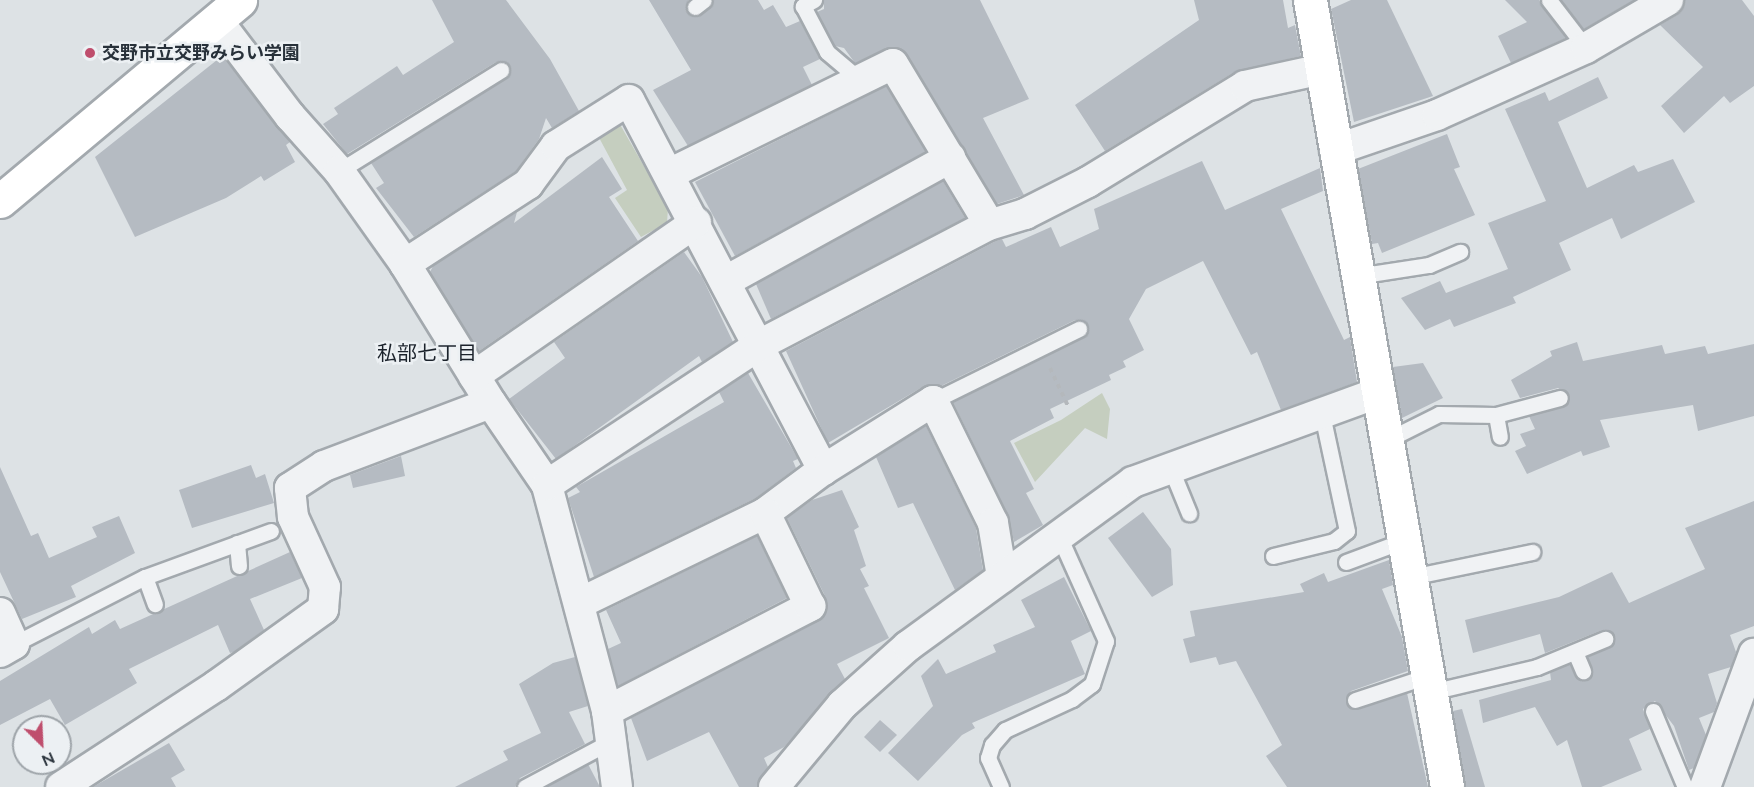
<!DOCTYPE html>
<meta charset="utf-8">
<style>
body{margin:0}
#map{position:relative;width:1754px;height:787px;overflow:hidden;background:#dde2e5;font-family:Mulish,"Noto Sans JP",sans-serif}
div>[style]{position:absolute}
.green>*{inset:0;background:#c5cebf}
.building>*{inset:0;background:#b5bbc2}
.path>*{height:4px;margin-top:-2px;transform-origin:0;background:repeating-linear-gradient(90deg,#b4b8bc 0 4.5px,transparent 0 9px)}
.roads{filter:drop-shadow(2px 0 #a3a9ae) drop-shadow(-2px 0 #a3a9ae) drop-shadow(0 2px #a3a9ae) drop-shadow(0 -2px #a3a9ae)}
.lane>*{height:15px;margin:-7.5px;padding:0 7.5px;transform-origin:7.5px;border-radius:7.5px;background:#f0f2f4}
.street>*{height:30px;margin:-15px;padding:0 15px;transform-origin:15px;border-radius:15px;background:#f0f2f4}
.secondary>*{height:33px;margin:-16.5px;padding:0 16.5px;transform-origin:16.5px;border-radius:16.5px;background:#fff}
.dots>*{width:16px;height:16px;translate:-50% -50%;box-sizing:border-box;border:3px solid #ecf0f3;border-radius:50%}
span{translate:-50% -50%;white-space:nowrap;text-align:center;line-height:1.15;-webkit-text-stroke:5px #ecf0f3;paint-order:stroke}
.poi-label{font-size:18px;color:#28313a;font-weight:700}
.left{translate:0 -50%;text-align:left}
.neighbourhood-label{font-size:20px;color:#1b222b}
.north{position:absolute;left:12px;top:715px;width:60px;height:60px;box-sizing:border-box;background:#ecf0f3;border:2px solid #9ea4a9;border-radius:50%;rotate:156deg;font-size:16px;font-weight:700;line-height:24px;text-align:center;color:#28313a}
.north::after{content:'';display:block;margin:auto;width:21px;height:27px;background:#bf4e6d;clip-path:polygon(50% 0,100% 100%,50% 72%,0 100%)}
</style>
<div id="map">
<div class="green">
<div style="clip-path:polygon(618px 121px,668px 208px,667px 223px,641px 237px,615px 198px,627px 190px,596px 132px)"></div>
<div style="clip-path:polygon(1102px 393px,1110px 409px,1107px 439px,1085px 428px,1035px 482px,1014px 443px,1061px 420px)"></div>
</div>
<div class="building">
<div style="clip-path:polygon(432px 0,506px 0,550px 59px,579px 111px,552px 128px,546px 118px,539px 139px,516px 171px,414px 237px,376px 188px,384px 183px,371px 163px,506px 78px,509px 64px,496px 62px,347px 154px,323px 124px,338px 114px,334px 108px,397px 66px,403px 75px,454px 42px)"></div>
<div style="clip-path:polygon(649px 0,688px 0,687px 12px,696px 17px,714px 0,758px 0,764px 10px,773px 5px,786px 27px,800px 21px,820px 59px,803px 67px,812px 85px,688px 146px,653px 90px,691px 70px)"></div>
<div style="clip-path:polygon(824px 0,980px 0,1029px 99px,983px 118px,1024px 195px,997px 204px,907px 55px,893px 47px,855px 63px,844px 48px,835px 46px,817px 12px,824px 9px)"></div>
<div style="clip-path:polygon(1194px 0,1283px 0,1288px 28px,1295px 25px,1301px 56px,1236px 71px,1105px 151px,1075px 105px,1199px 20px)"></div>
<div style="clip-path:polygon(1351px 0,1387px 0,1433px 96px,1354px 122px,1331px 9px)"></div>
<div style="clip-path:polygon(1505px 0,1539px 0,1566px 38px,1511px 63px,1498px 36px,1527px 22px)"></div>
<div style="clip-path:polygon(1561px 0,1634px 0,1584px 29px)"></div>
<div style="clip-path:polygon(1685px 0,1742px 0,1754px 16px,1754px 86px,1730px 103px,1724px 96px,1684px 133px,1661px 106px,1703px 67px,1660px 25px,1677px 15px)"></div>
<div style="clip-path:polygon(222px 56px,290px 142px,286px 145px,295px 162px,264px 181px,261px 176px,226px 198px,135px 237px,95px 157px)"></div>
<div style="clip-path:polygon(1598px 77px,1608px 98px,1558px 122px,1587px 188px,1634px 165px,1638px 172px,1673px 159px,1695px 202px,1621px 239px,1612px 218px,1559px 243px,1571px 270px,1513px 297px,1516px 303px,1454px 327px,1450px 319px,1425px 330px,1401px 298px,1440px 281px,1446px 293px,1508px 269px,1488px 223px,1546px 201px,1505px 109px,1545px 92px,1549px 101px)"></div>
<div style="clip-path:polygon(886px 86px,926px 152px,735px 256px,695px 182px)"></div>
<div style="clip-path:polygon(1447px 134px,1460px 167px,1454px 169px,1475px 215px,1382px 253px,1378px 243px,1372px 244px,1358px 169px)"></div>
<div style="clip-path:polygon(602px 157px,622px 189px,609px 197px,638px 241px,479px 351px,430px 272px,433px 266px,517px 212px,514px 223px)"></div>
<div style="clip-path:polygon(1202px 161px,1225px 210px,1320px 168px,1323px 191px,1281px 209px,1344px 340px,1350px 337px,1357px 382px,1281px 410px,1257px 352px,1251px 355px,1203px 261px,1146px 289px,1129px 319px,1144px 350px,1123px 361px,1126px 367px,1109px 375px,1111px 380px,1050px 409px,1054px 418px,1010px 441px,1034px 489px,1026px 493px,1043px 525px,1014px 542px,1008px 515px,953px 402px,1083px 338px,1089px 329px,1084px 321px,1075px 320px,941px 386px,924px 386px,828px 443px,786px 351px,996px 241px,1002px 239px,1006px 247px,1051px 227px,1060px 247px,1099px 229px,1094px 209px)"></div>
<div style="clip-path:polygon(943px 181px,965px 218px,771px 319px,756px 284px)"></div>
<div style="clip-path:polygon(684px 252px,702px 277px,733px 342px,702px 362px,699px 356px,556px 459px,509px 399px,565px 358px,554px 342px)"></div>
<div style="clip-path:polygon(1577px 342px,1583px 361px,1662px 345px,1665px 354px,1705px 346px,1708px 354px,1754px 344px,1754px 416px,1698px 431px,1693px 405px,1600px 420px,1610px 447px,1583px 456px,1581px 451px,1527px 474px,1515px 451px,1526px 446px,1520px 434px,1535px 429px,1529px 416px,1563px 407px,1569px 396px,1558px 388px,1520px 398px,1511px 380px,1552px 356px,1550px 351px)"></div>
<div style="clip-path:polygon(1423px 363px,1443px 398px,1402px 418px,1393px 367px)"></div>
<div style="clip-path:polygon(748px 373px,798px 459px,793px 461px,796px 468px,756px 498px,594px 577px,568px 498px,580px 492px,576px 487px,724px 402px,719px 392px)"></div>
<div style="clip-path:polygon(926px 426px,976px 528px,983px 570px,955px 590px,913px 503px,898px 508px,876px 457px)"></div>
<div style="clip-path:polygon(401px 456px,405px 476px,353px 488px,350px 475px)"></div>
<div style="clip-path:polygon(251px 465px,256px 478px,265px 474px,274px 503px,192px 528px,179px 490px)"></div>
<div style="clip-path:polygon(0 467px,31px 536px,38px 533px,49px 558px,97px 537px,92px 527px,119px 516px,135px 553px,71px 586px,76px 597px,22px 619px,0 572px)"></div>
<div style="clip-path:polygon(842px 490px,859px 527px,854px 530px,866px 566px,860px 569px,869px 586px,864px 588px,889px 638px,837px 664px,845px 679px,784px 747px,764px 758px,768px 767px,757px 787px,739px 787px,709px 732px,647px 761px,631px 718px,824px 616px,826px 598px,787px 518px,812px 500px)"></div>
<div style="clip-path:polygon(1754px 501px,1754px 626px,1730px 635px,1736px 652px,1731px 667px,1708px 674px,1717px 703px,1714px 712px,1699px 718px,1706px 735px,1694px 768px,1689px 770px,1674px 726px,1655px 701px,1643px 709px,1650px 729px,1629px 739px,1642px 770px,1601px 787px,1582px 787px,1567px 740px,1557px 746px,1535px 707px,1483px 723px,1479px 700px,1551px 680px,1550px 672px,1570px 664px,1577px 678px,1587px 680px,1593px 672px,1588px 657px,1612px 645px,1614px 636px,1602px 630px,1545px 653px,1540px 634px,1473px 653px,1465px 620px,1559px 597px,1612px 572px,1629px 603px,1705px 569px,1685px 528px)"></div>
<div style="clip-path:polygon(1143px 512px,1171px 549px,1173px 585px,1152px 597px,1108px 538px)"></div>
<div style="clip-path:polygon(757px 536px,787px 598px,618px 686px,608px 649px,621px 643px,606px 610px)"></div>
<div style="clip-path:polygon(290px 552px,302px 578px,250px 599px,264px 630px,234px 652px,230px 653px,218px 625px,129px 669px,137px 683px,65px 725px,50px 699px,0 725px,0 681px,89px 627px,92px 634px,115px 620px,120px 629px)"></div>
<div style="clip-path:polygon(1389px 560px,1393px 585px,1382px 589px,1402px 637px,1408px 671px,1351px 691px,1346px 702px,1357px 709px,1407px 693px,1428px 787px,1287px 787px,1266px 756px,1282px 745px,1236px 661px,1219px 665px,1216px 657px,1190px 663px,1183px 639px,1195px 636px,1190px 611px,1304px 592px,1300px 584px,1324px 573px,1328px 582px)"></div>
<div style="clip-path:polygon(1064px 577px,1091px 631px,1071px 641px,1085px 674px,972px 723px,975px 728px,962px 735px,918px 781px,888px 753px,933px 706px,921px 676px,938px 659px,946px 674px,996px 652px,993px 645px,1035px 627px,1021px 600px)"></div>
<div style="clip-path:polygon(575px 657px,588px 706px,569px 712px,585px 744px,520px 778px,515px 787px,455px 787px,508px 760px,503px 751px,541px 733px,519px 684px,553px 663px)"></div>
<div style="clip-path:polygon(1462px 709px,1485px 787px,1465px 787px,1453px 711px)"></div>
<div style="clip-path:polygon(880px 720px,897px 735px,880px 752px,864px 737px)"></div>
<div style="clip-path:polygon(169px 743px,185px 770px,171px 778px,176px 787px,93px 787px)"></div>
<div style="clip-path:polygon(588px 764px,600px 787px,546px 787px)"></div>
</div>
<div class="path">
<div style="left:1050px;top:368px;width:42px;rotate:64.7deg"></div>
</div>
<div class="roads">
<div class="lane">
<div style="left:814px;top:0;width:13px;rotate:151deg"></div>
<div style="left:803px;top:6px;width:52px;rotate:62.4deg"></div>
<div style="left:827px;top:52px;width:43px;rotate:40.3deg"></div>
<div style="left:1549px;top:0;width:61px;rotate:52.4deg"></div>
<div style="left:695px;top:7px;width:11px;rotate:-38deg"></div>
<div style="left:339px;top:171px;width:191px;rotate:-31.9deg"></div>
<div style="left:1357px;top:276px;width:73px;rotate:-8.7deg"></div>
<div style="left:1429px;top:265px;width:34px;rotate:-23deg"></div>
<div style="left:933px;top:401px;width:163px;rotate:-26.3deg"></div>
<div style="left:1496px;top:415px;width:22px;rotate:80deg"></div>
<div style="left:1385px;top:441px;width:60px;rotate:-26.6deg"></div>
<div style="left:1439px;top:414px;width:57px;rotate:1deg"></div>
<div style="left:1496px;top:415px;width:66px;rotate:-14.9deg"></div>
<div style="left:1171px;top:469px;width:48px;rotate:67.8deg"></div>
<div style="left:237px;top:543px;width:23px;rotate:85deg"></div>
<div style="left:1273px;top:556px;width:63px;rotate:-13.8deg"></div>
<div style="left:1334px;top:541px;width:16px;rotate:-38deg"></div>
<div style="left:1347px;top:531px;width:120px;rotate:-102.1deg"></div>
<div style="left:1346px;top:562px;width:63px;rotate:-20.4deg"></div>
<div style="left:145px;top:577px;width:29px;rotate:70deg"></div>
<div style="left:1411px;top:577px;width:124px;rotate:-11.7deg"></div>
<div style="left:14px;top:644px;width:147px;rotate:-27.1deg"></div>
<div style="left:145px;top:577px;width:134px;rotate:-20.1deg"></div>
<div style="left:1575px;top:652px;width:21px;rotate:67deg"></div>
<div style="left:1431px;top:692px;width:109px;rotate:-13.3deg"></div>
<div style="left:1537px;top:667px;width:74px;rotate:-22.4deg"></div>
<div style="left:1355px;top:700px;width:77px;rotate:-18.2deg"></div>
<div style="left:1653px;top:711px;width:82px;rotate:67.2deg"></div>
<div style="left:525px;top:787px;width:98px;rotate:-28.1deg"></div>
<div style="left:1001px;top:787px;width:32px;rotate:-114deg"></div>
<div style="left:988px;top:758px;width:14px;rotate:-73deg"></div>
<div style="left:992px;top:745px;width:20px;rotate:-49deg"></div>
<div style="left:1005px;top:730px;width:74px;rotate:-24.8deg"></div>
<div style="left:1072px;top:699px;width:25px;rotate:-37deg"></div>
<div style="left:1092px;top:684px;width:45px;rotate:-72deg"></div>
<div style="left:1106px;top:641px;width:113px;rotate:-114.1deg"></div>
</div>
<div class="street">
<div style="left:217px;top:20px;width:121px;rotate:52.8deg"></div>
<div style="left:290px;top:116px;width:74px;rotate:48.3deg"></div>
<div style="left:339px;top:171px;width:114px;rotate:54.6deg"></div>
<div style="left:405px;top:264px;width:163px;rotate:58.3deg"></div>
<div style="left:1335px;top:150px;width:108px;rotate:-18.9deg"></div>
<div style="left:1437px;top:115px;width:163px;rotate:-24.2deg"></div>
<div style="left:1586px;top:48px;width:95px;rotate:-30.3deg"></div>
<div style="left:671px;top:173px;width:247px;rotate:-26.2deg"></div>
<div style="left:893px;top:64px;width:181px;rotate:59deg"></div>
<div style="left:405px;top:264px;width:147px;rotate:-33deg"></div>
<div style="left:528px;top:184px;width:47px;rotate:-53.6deg"></div>
<div style="left:556px;top:146px;width:86px;rotate:-32.2deg"></div>
<div style="left:629px;top:100px;width:418px;rotate:62.3deg"></div>
<div style="left:726px;top:281px;width:256px;rotate:-28.8deg"></div>
<div style="left:474px;top:376px;width:270px;rotate:-34.7deg"></div>
<div style="left:580px;top:603px;width:206px;rotate:-25.9deg"></div>
<div style="left:765px;top:513px;width:72px;rotate:-36.6deg"></div>
<div style="left:823px;top:470px;width:130px;rotate:-32.1deg"></div>
<div style="left:933px;top:401px;width:136px;rotate:63.8deg"></div>
<div style="left:993px;top:523px;width:55px;rotate:80.5deg"></div>
<div style="left:0;top:613px;width:34px;rotate:66deg"></div>
<div style="left:14px;top:644px;width:16px;rotate:150deg"></div>
<div style="left:607px;top:711px;width:229px;rotate:-27.3deg"></div>
<div style="left:810px;top:606px;width:103px;rotate:-115.8deg"></div>
<div style="left:61px;top:787px;width:185px;rotate:-33.1deg"></div>
<div style="left:216px;top:686px;width:132px;rotate:-35.7deg"></div>
<div style="left:323px;top:609px;width:22px;rotate:-85deg"></div>
<div style="left:325px;top:587px;width:77px;rotate:-114.6deg"></div>
<div style="left:293px;top:517px;width:29px;rotate:-96deg"></div>
<div style="left:290px;top:488px;width:40px;rotate:-32.9deg"></div>
<div style="left:324px;top:466px;width:178px;rotate:-20.7deg"></div>
<div style="left:491px;top:403px;width:99px;rotate:55.7deg"></div>
<div style="left:617px;top:787px;width:77px;rotate:-97.5deg"></div>
<div style="left:607px;top:711px;width:234px;rotate:-104.9deg"></div>
<div style="left:547px;top:485px;width:254px;rotate:-33.4deg"></div>
<div style="left:759px;top:345px;width:259px;rotate:-27.6deg"></div>
<div style="left:989px;top:225px;width:38px;rotate:-17deg"></div>
<div style="left:1025px;top:214px;width:71px;rotate:-26.9deg"></div>
<div style="left:1088px;top:182px;width:184px;rotate:-31.4deg"></div>
<div style="left:1245px;top:86px;width:79px;rotate:-12.4deg"></div>
<div style="left:774px;top:787px;width:107px;rotate:-50.3deg"></div>
<div style="left:842px;top:705px;width:89px;rotate:-41.8deg"></div>
<div style="left:908px;top:646px;width:278px;rotate:-36.1deg"></div>
<div style="left:1133px;top:482px;width:260px;rotate:-20deg"></div>
<div style="left:1705px;top:787px;width:142px;rotate:-69.8deg"></div>
</div>
<div class="secondary">
<div style="left:1310px;top:0;width:799px;rotate:80.12deg"></div>
<div style="left:0;top:201px;width:313px;rotate:-39.9deg"></div>
</div>
</div>
<div class="dots">
<div style="left:90px;top:53px;background:#bf4e6d"></div>
</div>
<div class="poi-label">
<span class="left" style="left:102px;top:53px">交野市立交野みらい学園</span>
</div>
<div class="neighbourhood-label">
<span style="left:427px;top:352px">私部七丁目</span>
</div>
<div class="north">N</div>
</div>
